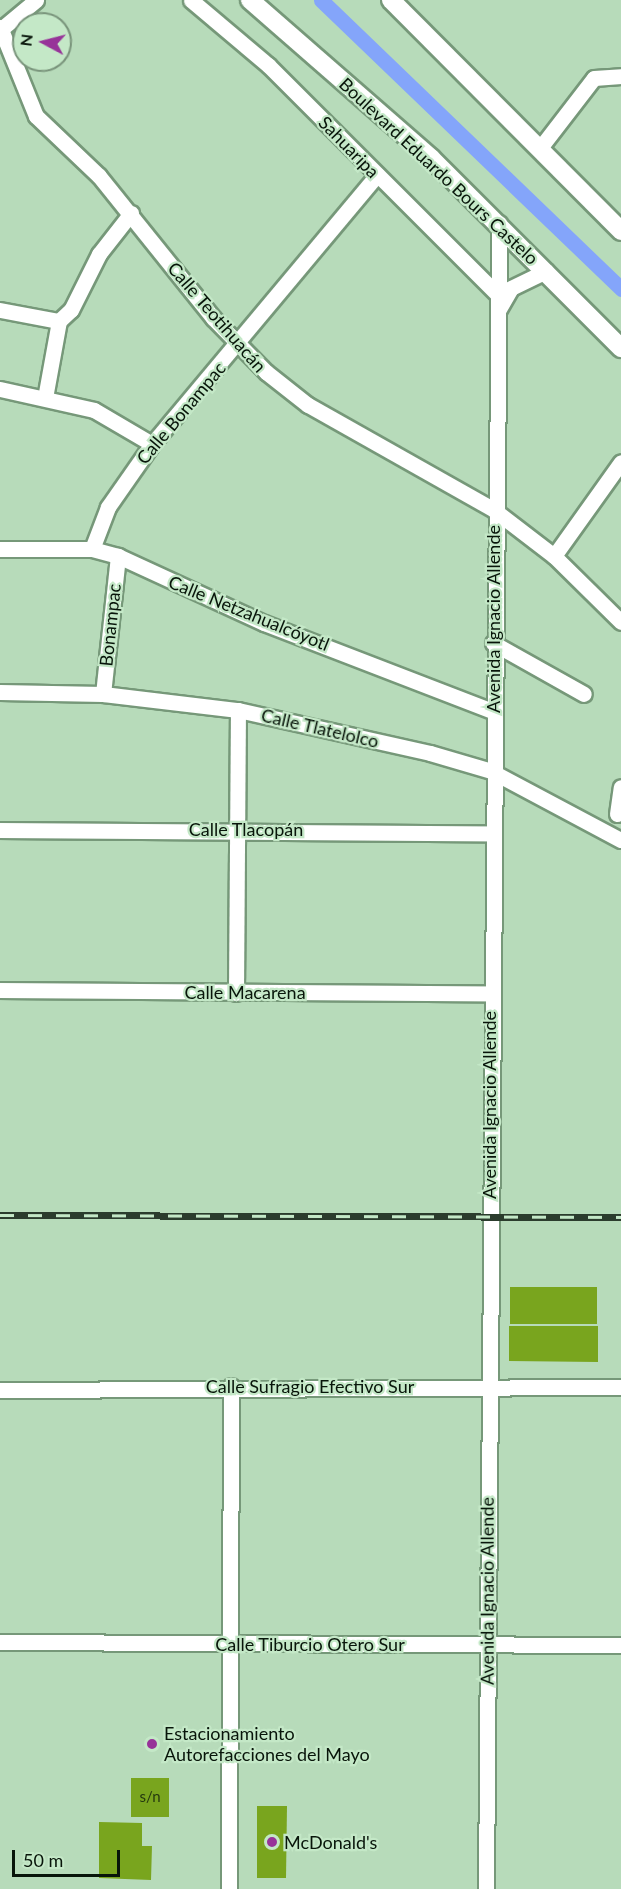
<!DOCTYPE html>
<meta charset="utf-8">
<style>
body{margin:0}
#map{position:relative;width:621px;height:1889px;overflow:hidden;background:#b7dbba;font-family:Lato,sans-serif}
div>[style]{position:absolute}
.canal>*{height:15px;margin:-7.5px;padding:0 7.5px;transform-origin:7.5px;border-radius:7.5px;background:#84a5fa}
.building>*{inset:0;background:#79a51e}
.roads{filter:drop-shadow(2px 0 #769879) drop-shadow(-2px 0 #769879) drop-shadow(0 2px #769879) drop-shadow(0 -2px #769879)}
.minor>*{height:15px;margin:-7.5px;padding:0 7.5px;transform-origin:7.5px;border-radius:7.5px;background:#fff}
.major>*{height:18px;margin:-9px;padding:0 9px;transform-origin:9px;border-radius:9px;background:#fff}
.rail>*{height:7px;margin-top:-3.5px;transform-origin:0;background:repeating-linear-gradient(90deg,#c4e8c7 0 14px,#2b3c2d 0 28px);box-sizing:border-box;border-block:2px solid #2b3c2d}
.dots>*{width:16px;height:16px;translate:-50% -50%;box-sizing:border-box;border:3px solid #c4e8c7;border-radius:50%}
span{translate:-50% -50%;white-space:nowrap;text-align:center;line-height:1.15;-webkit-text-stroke:4.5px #c4e8c7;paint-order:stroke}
.number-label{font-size:15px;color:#24390f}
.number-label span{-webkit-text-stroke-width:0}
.street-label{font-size:18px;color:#08150a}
.poi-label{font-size:18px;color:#08150a}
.left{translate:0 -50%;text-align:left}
.north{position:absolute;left:12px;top:12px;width:60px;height:60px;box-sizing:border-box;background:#c4e8c7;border:2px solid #79947b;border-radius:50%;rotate:277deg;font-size:16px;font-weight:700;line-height:24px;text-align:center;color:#08150a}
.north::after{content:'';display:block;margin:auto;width:21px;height:27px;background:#973399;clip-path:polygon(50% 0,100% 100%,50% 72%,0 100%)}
.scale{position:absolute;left:12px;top:1850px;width:108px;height:27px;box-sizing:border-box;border:3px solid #08150a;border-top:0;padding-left:8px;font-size:18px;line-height:21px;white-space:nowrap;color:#08150a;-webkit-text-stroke:4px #c4e8c7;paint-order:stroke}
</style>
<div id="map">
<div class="canal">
<div style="left:321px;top:0;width:417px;rotate:43.9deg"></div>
</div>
<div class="building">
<div style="clip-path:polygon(510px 1287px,597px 1287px,597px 1324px,510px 1324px)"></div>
<div style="clip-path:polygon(509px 1326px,598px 1326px,598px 1362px,509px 1361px)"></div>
<div style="clip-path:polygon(131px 1778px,169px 1778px,169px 1817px,131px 1817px)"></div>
<div style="clip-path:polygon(257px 1806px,287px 1806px,286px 1878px,257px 1878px)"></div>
<div style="clip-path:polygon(99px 1822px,142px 1823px,142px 1846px,152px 1846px,151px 1880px,99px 1878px)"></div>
</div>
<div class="roads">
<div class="minor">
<div style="left:191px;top:0;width:101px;rotate:40.2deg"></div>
<div style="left:268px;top:65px;width:325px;rotate:45deg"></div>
<div style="left:0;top:27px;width:96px;rotate:68deg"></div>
<div style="left:36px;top:116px;width:87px;rotate:43.6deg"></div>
<div style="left:99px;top:176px;width:182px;rotate:51.2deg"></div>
<div style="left:213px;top:318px;width:76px;rotate:45.5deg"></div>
<div style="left:266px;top:372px;width:53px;rotate:38.2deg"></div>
<div style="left:308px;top:405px;width:214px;rotate:29.4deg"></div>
<div style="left:494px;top:510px;width:76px;rotate:37.5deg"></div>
<div style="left:554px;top:556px;width:94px;rotate:44.6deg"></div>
<div style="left:0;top:30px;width:47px;rotate:-39.8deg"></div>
<div style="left:540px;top:148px;width:88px;rotate:-52.4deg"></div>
<div style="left:594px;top:78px;width:27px;rotate:-4deg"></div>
<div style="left:499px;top:309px;width:24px;rotate:-60deg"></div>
<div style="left:511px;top:288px;width:39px;rotate:-26deg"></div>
<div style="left:0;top:310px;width:60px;rotate:10.6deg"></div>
<div style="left:0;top:389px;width:96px;rotate:12.6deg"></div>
<div style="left:94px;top:410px;width:67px;rotate:30.4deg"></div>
<div style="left:45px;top:398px;width:78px;rotate:-79.7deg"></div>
<div style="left:59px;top:321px;width:16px;rotate:-43deg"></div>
<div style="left:71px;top:310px;width:63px;rotate:-63.4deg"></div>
<div style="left:99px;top:254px;width:52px;rotate:-52deg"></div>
<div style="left:0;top:549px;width:92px"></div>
<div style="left:92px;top:549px;width:27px;rotate:15deg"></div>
<div style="left:118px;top:556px;width:161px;rotate:24.7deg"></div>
<div style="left:264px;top:623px;width:244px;rotate:21.1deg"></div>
<div style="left:92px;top:549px;width:45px;rotate:-69.1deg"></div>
<div style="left:108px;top:507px;width:77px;rotate:-55.1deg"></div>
<div style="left:152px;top:444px;width:351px;rotate:-50.1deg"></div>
<div style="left:554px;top:556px;width:115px;rotate:-54.5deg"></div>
<div style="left:493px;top:643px;width:104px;rotate:29.3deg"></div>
<div style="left:0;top:692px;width:103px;rotate:1.1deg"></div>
<div style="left:103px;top:694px;width:136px;rotate:6.8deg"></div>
<div style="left:238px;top:710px;width:197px;rotate:12.6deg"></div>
<div style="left:430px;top:753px;width:64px;rotate:16.4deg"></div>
<div style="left:491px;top:771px;width:147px;rotate:28deg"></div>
<div style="left:103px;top:694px;width:139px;rotate:-83.8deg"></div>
<div style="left:617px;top:814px;width:27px;rotate:-82deg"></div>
<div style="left:0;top:830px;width:491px;rotate:0.4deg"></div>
<div style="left:0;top:990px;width:490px;rotate:0.4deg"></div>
<div style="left:236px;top:993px;width:283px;rotate:-89.6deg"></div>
<div style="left:0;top:1390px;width:621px;rotate:-0.28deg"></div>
<div style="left:0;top:1642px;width:621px;rotate:0.28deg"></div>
<div style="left:229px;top:1889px;width:503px;rotate:-89.77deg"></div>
<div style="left:486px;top:1889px;width:1666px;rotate:-89.55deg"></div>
</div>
<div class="major">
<div style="left:250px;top:0;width:240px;rotate:41.1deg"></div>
<div style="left:431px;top:158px;width:269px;rotate:45deg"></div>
<div style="left:391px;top:0;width:326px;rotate:45.1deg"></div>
</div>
</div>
<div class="rail">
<div style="left:0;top:1215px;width:621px;rotate:0.18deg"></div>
</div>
<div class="dots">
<div style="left:152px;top:1744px;background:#973399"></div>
<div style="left:272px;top:1842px;background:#973399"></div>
</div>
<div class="number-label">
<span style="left:150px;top:1797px">s/n</span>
</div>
<div class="street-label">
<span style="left:349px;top:147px;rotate:46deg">Sahuaripa</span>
<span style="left:439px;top:171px;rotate:43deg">Boulevard Eduardo Bours Castelo</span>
<span style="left:217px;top:317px;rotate:49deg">Calle Teotihuacán</span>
<span style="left:181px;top:413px;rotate:-50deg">Calle Bonampac</span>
<span style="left:249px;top:613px;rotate:22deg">Calle Netzahualcóyotl</span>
<span style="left:493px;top:619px;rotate:-90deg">Avenida Ignacio Allende</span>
<span style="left:110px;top:625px;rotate:-84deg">Bonampac</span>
<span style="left:320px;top:728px;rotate:13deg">Calle Tlatelolco</span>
<span style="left:246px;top:829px">Calle Tlacopán</span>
<span style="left:245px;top:992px">Calle Macarena</span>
<span style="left:489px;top:1105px;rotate:-90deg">Avenida Ignacio Allende</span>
<span style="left:310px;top:1386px">Calle Sufragio Efectivo Sur</span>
<span style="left:487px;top:1591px;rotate:-90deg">Avenida Ignacio Allende</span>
<span style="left:310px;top:1644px">Calle Tiburcio Otero Sur</span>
</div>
<div class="poi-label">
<span class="left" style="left:164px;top:1744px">Estacionamiento<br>Autorefacciones del Mayo</span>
<span class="left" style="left:284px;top:1842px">McDonald's</span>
</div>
<div class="north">N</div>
<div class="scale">50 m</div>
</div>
